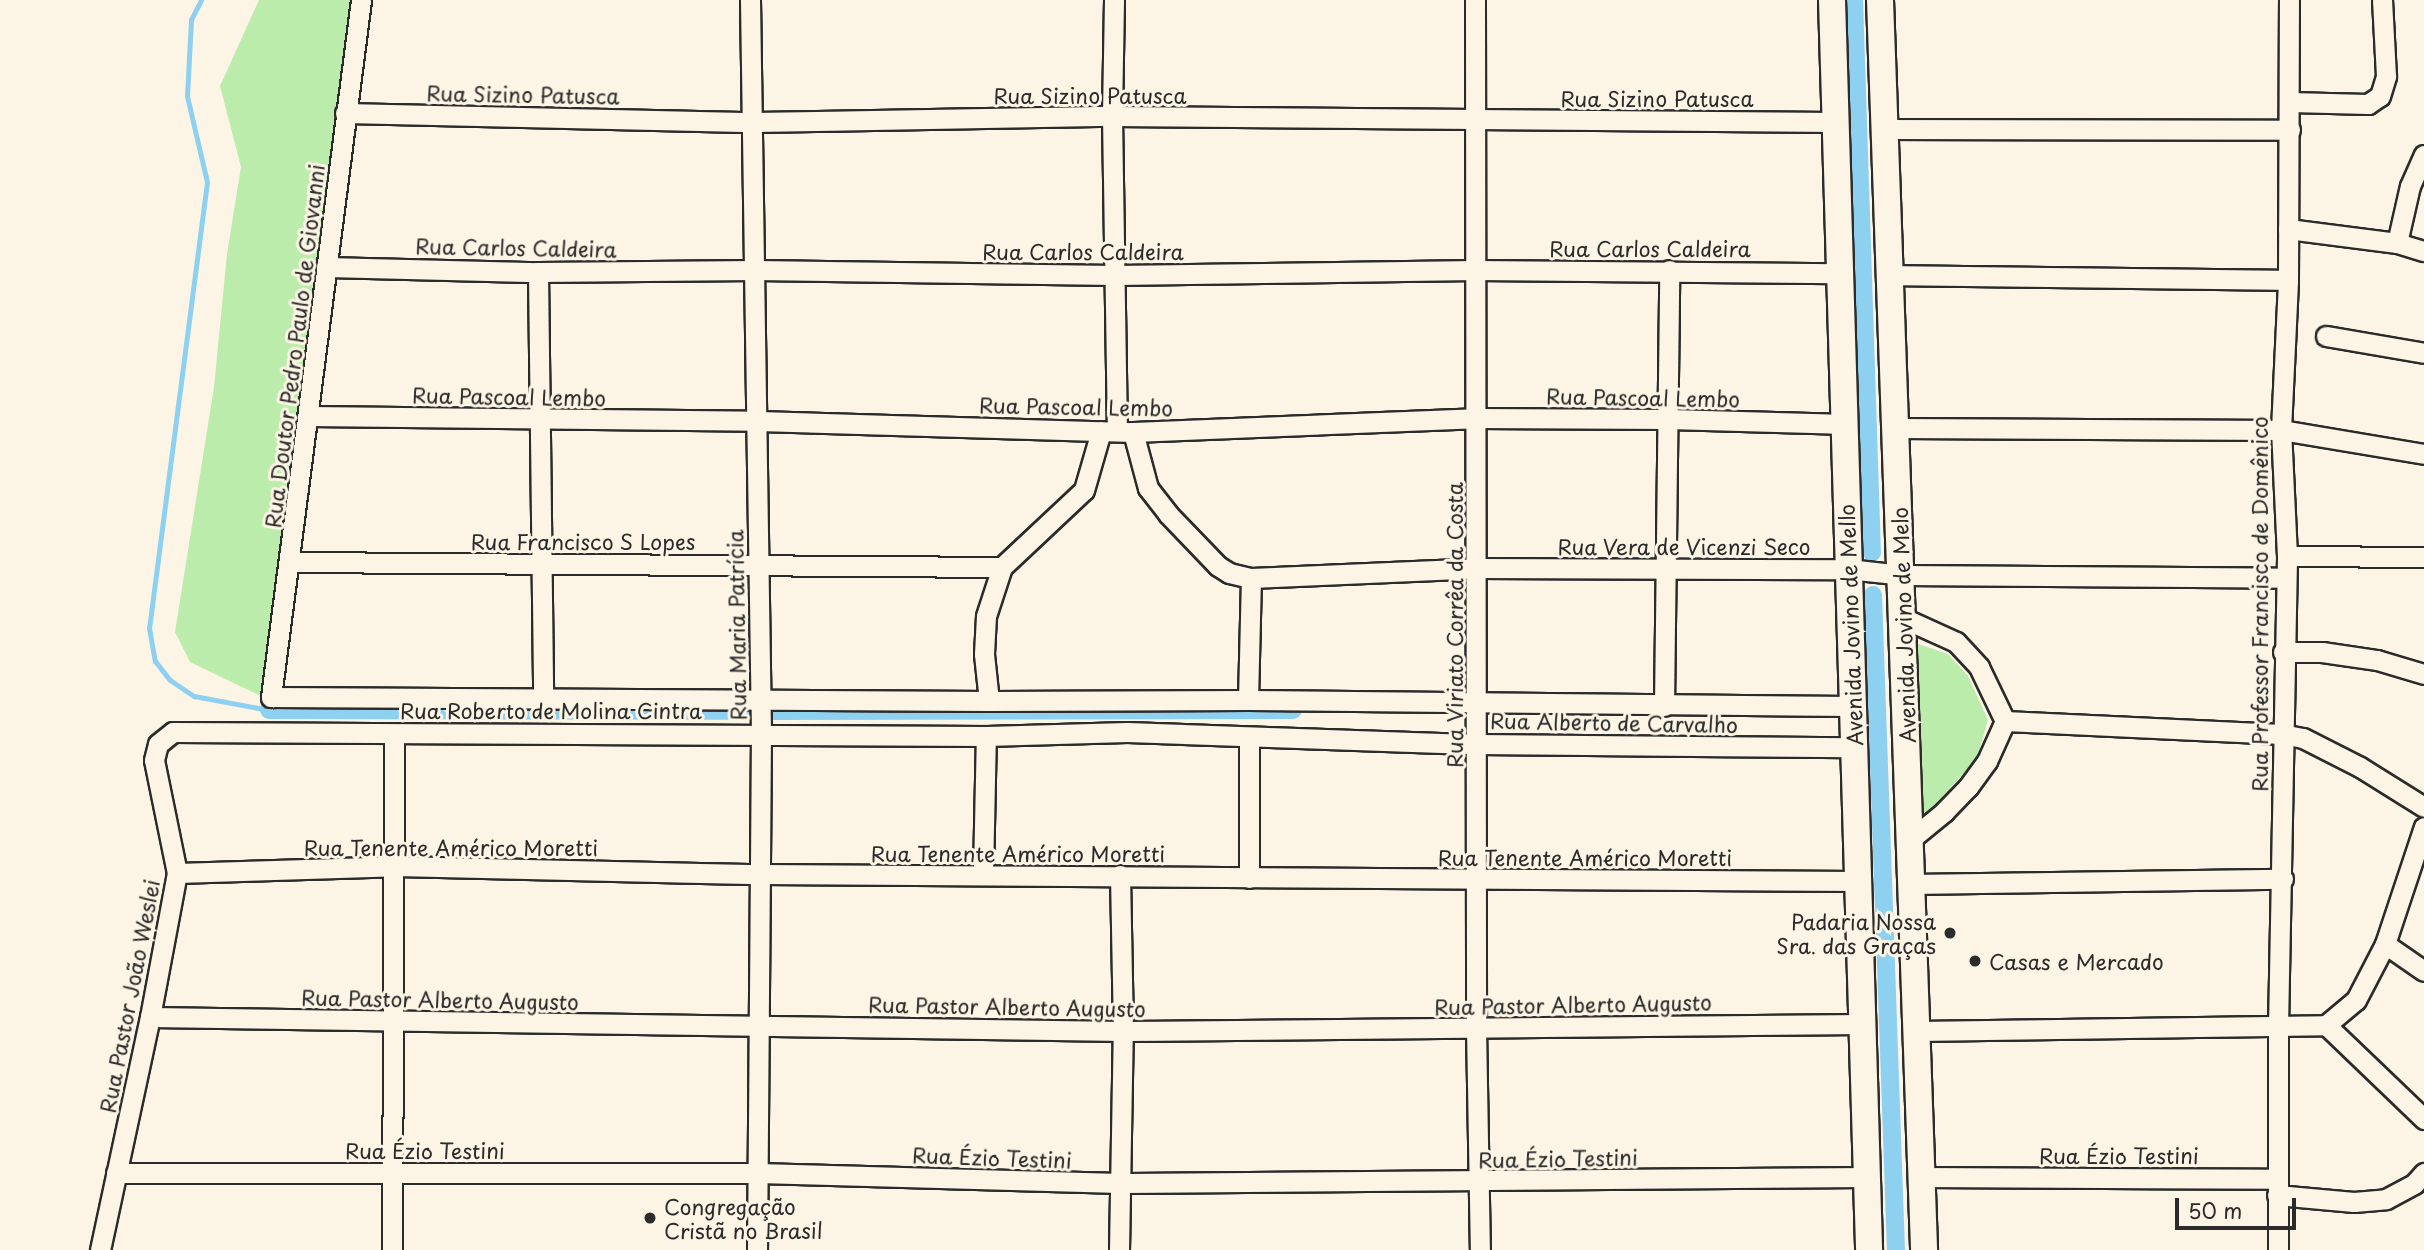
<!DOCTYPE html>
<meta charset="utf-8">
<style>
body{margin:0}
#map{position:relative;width:2424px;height:1250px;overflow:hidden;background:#fcf5e5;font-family:"Playpen Sans",sans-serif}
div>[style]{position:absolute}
.green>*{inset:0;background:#bcecab}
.stream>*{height:5px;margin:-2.5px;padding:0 2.5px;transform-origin:2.5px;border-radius:2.5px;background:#8ed0f0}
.canal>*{height:18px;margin:-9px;padding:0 9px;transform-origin:9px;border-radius:9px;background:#8ed0f0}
.roads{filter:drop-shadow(2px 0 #2b2b2b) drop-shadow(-2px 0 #2b2b2b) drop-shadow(0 2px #2b2b2b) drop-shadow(0 -2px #2b2b2b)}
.street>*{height:19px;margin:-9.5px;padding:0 9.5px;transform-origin:9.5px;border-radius:9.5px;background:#fcf5e5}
.secondary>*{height:26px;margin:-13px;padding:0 13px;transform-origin:13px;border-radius:13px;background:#fcf5e5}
.dots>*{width:19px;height:19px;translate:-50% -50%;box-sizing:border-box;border:4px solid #fcf5e5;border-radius:50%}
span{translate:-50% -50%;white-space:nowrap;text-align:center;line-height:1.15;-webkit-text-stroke:6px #fcf5e5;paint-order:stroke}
.street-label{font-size:21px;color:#2b2b2b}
.poi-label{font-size:21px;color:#2b2b2b}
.right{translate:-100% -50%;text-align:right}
.left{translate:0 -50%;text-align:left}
.scale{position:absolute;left:2175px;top:1198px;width:121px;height:32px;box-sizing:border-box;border:4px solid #2b2b2b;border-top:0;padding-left:9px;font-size:21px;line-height:24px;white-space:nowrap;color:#2b2b2b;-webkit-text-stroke:5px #fcf5e5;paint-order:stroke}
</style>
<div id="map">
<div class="green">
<div style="clip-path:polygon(259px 0,361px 0,271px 701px,190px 662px,175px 632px,214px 387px,227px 254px,241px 167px,220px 86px)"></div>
<div style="clip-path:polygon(1915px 643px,1948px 654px,1968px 676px,1988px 720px,1977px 758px,1918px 825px)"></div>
</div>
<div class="stream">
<div style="left:201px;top:0;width:22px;rotate:117deg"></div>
<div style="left:191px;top:20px;width:76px;rotate:93deg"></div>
<div style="left:187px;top:96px;width:88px;rotate:76.9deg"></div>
<div style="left:207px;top:182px;width:450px;rotate:97.4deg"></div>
<div style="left:149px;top:628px;width:34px;rotate:80deg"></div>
<div style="left:155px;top:661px;width:24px;rotate:52deg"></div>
<div style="left:170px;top:680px;width:29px;rotate:34deg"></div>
<div style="left:194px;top:696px;width:76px;rotate:10.6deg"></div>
</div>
<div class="canal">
<div style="left:1854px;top:0;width:553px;rotate:88.14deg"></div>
<div style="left:1873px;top:595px;width:655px;rotate:87.99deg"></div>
<div style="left:269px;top:710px;width:476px;rotate:0.1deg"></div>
<div style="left:773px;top:711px;width:520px;rotate:-0.11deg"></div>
</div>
<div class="roads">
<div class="street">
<div style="left:361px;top:0;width:703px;rotate:97.36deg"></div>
<div style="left:271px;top:697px;width:718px;rotate:0.32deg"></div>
<div style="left:989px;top:701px;width:259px;rotate:-0.2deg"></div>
<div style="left:1248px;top:700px;width:604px;rotate:0.57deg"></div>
<div style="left:750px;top:0;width:733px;rotate:89.14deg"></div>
<div style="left:761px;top:733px;width:517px;rotate:90.44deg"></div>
<div style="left:1114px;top:0;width:116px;rotate:91deg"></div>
<div style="left:1112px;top:116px;width:315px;rotate:89.1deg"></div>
<div style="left:1475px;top:0;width:1027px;rotate:89.94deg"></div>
<div style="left:1476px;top:1027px;width:223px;rotate:89deg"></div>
<div style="left:2290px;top:102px;width:78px;rotate:1.5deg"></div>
<div style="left:2368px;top:104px;width:14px;rotate:-34deg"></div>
<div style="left:2380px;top:96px;width:21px;rotate:-73deg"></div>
<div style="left:2386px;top:76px;width:76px;rotate:-93deg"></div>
<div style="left:345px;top:113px;width:409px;rotate:1.3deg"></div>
<div style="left:754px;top:122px;width:358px;rotate:-1deg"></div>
<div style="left:1112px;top:116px;width:723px;rotate:0.48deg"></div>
<div style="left:1886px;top:129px;width:404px;rotate:0.1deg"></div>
<div style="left:2288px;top:229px;width:110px;rotate:7.3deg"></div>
<div style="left:2397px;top:243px;width:28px;rotate:17deg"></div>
<div style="left:2397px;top:243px;width:58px;rotate:-77.2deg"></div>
<div style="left:2410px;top:186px;width:34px;rotate:-66deg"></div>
<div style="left:326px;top:267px;width:212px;rotate:1.4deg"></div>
<div style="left:538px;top:272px;width:217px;rotate:-0.5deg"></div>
<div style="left:755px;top:270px;width:360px;rotate:0.8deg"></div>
<div style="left:1115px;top:275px;width:361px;rotate:-0.8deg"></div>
<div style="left:1476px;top:270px;width:363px;rotate:0.5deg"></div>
<div style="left:538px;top:272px;width:425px;rotate:89.3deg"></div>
<div style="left:1891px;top:275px;width:397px;rotate:0.7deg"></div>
<div style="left:2326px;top:336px;width:99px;rotate:9.8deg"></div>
<div style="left:308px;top:416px;width:450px;rotate:0.6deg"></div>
<div style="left:758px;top:421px;width:375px;rotate:1.7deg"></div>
<div style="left:1133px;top:432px;width:342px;rotate:-2.3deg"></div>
<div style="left:1475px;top:418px;width:193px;rotate:0.3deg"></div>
<div style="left:1668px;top:419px;width:175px;rotate:1.6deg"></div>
<div style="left:1897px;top:428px;width:384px;rotate:0.3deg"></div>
<div style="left:2281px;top:430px;width:145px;rotate:9.5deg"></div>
<div style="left:1133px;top:432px;width:58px;rotate:75deg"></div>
<div style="left:1148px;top:488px;width:33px;rotate:52deg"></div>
<div style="left:1168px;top:514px;width:72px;rotate:46.1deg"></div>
<div style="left:1218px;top:566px;width:13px;rotate:32deg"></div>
<div style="left:1229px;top:573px;width:23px;rotate:13deg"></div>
<div style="left:1251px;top:578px;width:226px;rotate:-2.5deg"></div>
<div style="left:1477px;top:568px;width:371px;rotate:0.2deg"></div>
<div style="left:1848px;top:569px;width:54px;rotate:6.3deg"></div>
<div style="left:1902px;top:575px;width:383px;rotate:0.4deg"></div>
<div style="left:2287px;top:556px;width:137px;rotate:0.4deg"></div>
<div style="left:291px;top:562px;width:711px;rotate:0.4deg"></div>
<div style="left:1903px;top:618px;width:58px;rotate:24.4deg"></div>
<div style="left:1956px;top:642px;width:34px;rotate:47deg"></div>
<div style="left:1979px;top:667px;width:60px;rotate:64.3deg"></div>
<div style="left:2005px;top:721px;width:44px;rotate:114.2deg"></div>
<div style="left:1987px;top:761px;width:32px;rotate:126deg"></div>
<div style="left:1968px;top:787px;width:35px;rotate:134deg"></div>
<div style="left:1944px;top:812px;width:43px;rotate:140.7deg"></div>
<div style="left:2283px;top:652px;width:39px"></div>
<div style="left:2322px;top:652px;width:56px;rotate:8.3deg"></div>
<div style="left:2377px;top:660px;width:49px;rotate:16.6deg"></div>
<div style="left:1248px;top:700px;width:122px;rotate:-88.6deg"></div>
<div style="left:989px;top:701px;width:47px;rotate:-96.1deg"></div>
<div style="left:984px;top:654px;width:38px;rotate:-87deg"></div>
<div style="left:986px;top:616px;width:52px;rotate:-71.9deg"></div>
<div style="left:1002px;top:567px;width:112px;rotate:-43.2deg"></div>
<div style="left:1084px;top:490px;width:61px;rotate:-73.9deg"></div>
<div style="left:1664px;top:706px;width:436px;rotate:-89.3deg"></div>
<div style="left:2005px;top:721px;width:277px;rotate:2.7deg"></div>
<div style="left:2282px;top:734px;width:21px;rotate:11deg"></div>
<div style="left:2303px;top:738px;width:64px;rotate:27deg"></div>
<div style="left:2360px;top:767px;width:75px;rotate:32deg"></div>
<div style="left:1249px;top:737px;width:141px;rotate:90deg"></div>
<div style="left:177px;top:873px;width:218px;rotate:-1.8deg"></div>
<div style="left:395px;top:866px;width:366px;rotate:1.3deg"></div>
<div style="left:761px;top:874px;width:1098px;rotate:0.37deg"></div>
<div style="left:983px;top:874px;width:138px;rotate:-88.8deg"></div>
<div style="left:1910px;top:884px;width:373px;rotate:-0.8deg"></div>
<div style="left:2385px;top:944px;width:47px;rotate:34.7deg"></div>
<div style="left:150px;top:1017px;width:973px;rotate:0.82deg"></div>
<div style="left:1123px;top:1031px;width:740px;rotate:-0.54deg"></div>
<div style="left:2326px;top:1025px;width:136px;rotate:43.8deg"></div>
<div style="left:1917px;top:1031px;width:409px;rotate:-0.8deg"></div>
<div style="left:2326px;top:1025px;width:39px;rotate:-40deg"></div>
<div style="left:2356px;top:1000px;width:63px;rotate:-62.6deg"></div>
<div style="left:2385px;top:944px;width:123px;rotate:-71.6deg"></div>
<div style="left:116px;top:1173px;width:642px"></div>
<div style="left:758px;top:1173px;width:362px;rotate:1.6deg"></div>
<div style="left:1120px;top:1183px;width:747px;rotate:-0.46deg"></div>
<div style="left:1920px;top:1177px;width:357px;rotate:0.3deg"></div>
<div style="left:2277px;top:1195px;width:77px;rotate:5.2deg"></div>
<div style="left:2354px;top:1202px;width:32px;rotate:-5deg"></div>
<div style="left:2386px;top:1199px;width:32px;rotate:-28deg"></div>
<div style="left:2414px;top:1184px;width:15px;rotate:-48deg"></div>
<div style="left:100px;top:1250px;width:238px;rotate:-77.9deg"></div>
<div style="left:150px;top:1017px;width:147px;rotate:-79.4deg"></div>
<div style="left:177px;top:873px;width:115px;rotate:-101.5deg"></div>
<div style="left:154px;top:760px;width:16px;rotate:-76deg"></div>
<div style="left:158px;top:744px;width:19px;rotate:-39deg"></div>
<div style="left:173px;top:732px;width:813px;rotate:0.28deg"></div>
<div style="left:986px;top:736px;width:141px;rotate:-1.6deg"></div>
<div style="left:1127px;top:732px;width:350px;rotate:2deg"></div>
<div style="left:1477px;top:744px;width:376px;rotate:0.5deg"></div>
<div style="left:392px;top:1250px;width:516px;rotate:-89.78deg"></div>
<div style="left:1119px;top:1250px;width:219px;rotate:-89deg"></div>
<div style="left:1123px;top:1031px;width:156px;rotate:-91.1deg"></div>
<div style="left:2278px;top:1250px;width:223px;rotate:-90deg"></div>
<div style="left:2278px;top:1027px;width:471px;rotate:-88.9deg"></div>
<div style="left:2287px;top:556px;width:126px;rotate:-92.7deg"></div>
<div style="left:2281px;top:430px;width:150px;rotate:-87.3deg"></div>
<div style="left:2288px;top:280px;width:280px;rotate:-89.8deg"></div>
</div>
<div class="secondary">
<div style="left:1832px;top:0;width:1251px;rotate:88.3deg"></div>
<div style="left:1880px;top:0;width:1251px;rotate:87.98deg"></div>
</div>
</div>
<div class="dots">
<div style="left:1950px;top:933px;background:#2b2b2b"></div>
<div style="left:1975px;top:961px;background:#2b2b2b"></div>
<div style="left:650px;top:1218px;background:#2b2b2b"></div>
</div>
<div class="street-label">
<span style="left:523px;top:94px;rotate:1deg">Rua Sizino Patusca</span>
<span style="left:1090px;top:95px">Rua Sizino Patusca</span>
<span style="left:1657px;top:98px">Rua Sizino Patusca</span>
<span style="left:516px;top:247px;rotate:1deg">Rua Carlos Caldeira</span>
<span style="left:1650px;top:248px">Rua Carlos Caldeira</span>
<span style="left:1083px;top:251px">Rua Carlos Caldeira</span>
<span style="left:294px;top:346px;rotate:-83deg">Rua Doutor Pedro Paulo de Giovanni</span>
<span style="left:509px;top:396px;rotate:1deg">Rua Pascoal Lembo</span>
<span style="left:1643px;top:397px;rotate:1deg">Rua Pascoal Lembo</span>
<span style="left:1076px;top:406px;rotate:1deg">Rua Pascoal Lembo</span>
<span style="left:583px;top:541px">Rua Francisco S Lopes</span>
<span style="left:1684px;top:546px">Rua Vera de Vicenzi Seco</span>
<span style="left:2259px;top:604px;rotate:-90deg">Rua Professor Francisco de Domênico</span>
<span style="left:736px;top:625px;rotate:-91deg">Rua Maria Patrícia</span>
<span style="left:1454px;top:625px;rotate:-90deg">Rua Viriato Corrêa da Costa</span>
<span style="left:1850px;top:625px;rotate:-92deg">Avenida Jovino de Mello</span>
<span style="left:1903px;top:625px;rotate:-92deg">Avenida Jovino de Melo</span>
<span style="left:551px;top:710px">Rua Roberto de Molina Cintra</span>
<span style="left:1614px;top:722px;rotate:1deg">Rua Alberto de Carvalho</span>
<span style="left:451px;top:847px">Rua Tenente Américo Moretti</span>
<span style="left:1018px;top:853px">Rua Tenente Américo Moretti</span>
<span style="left:1585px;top:857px">Rua Tenente Américo Moretti</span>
<span style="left:129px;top:996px;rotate:-79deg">Rua Pastor João Weslei</span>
<span style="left:440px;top:999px;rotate:1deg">Rua Pastor Alberto Augusto</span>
<span style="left:1573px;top:1004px;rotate:-1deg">Rua Pastor Alberto Augusto</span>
<span style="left:1007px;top:1006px;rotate:1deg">Rua Pastor Alberto Augusto</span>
<span style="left:425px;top:1150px">Rua Ézio Testini</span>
<span style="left:2119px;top:1155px">Rua Ézio Testini</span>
<span style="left:992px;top:1157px;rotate:2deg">Rua Ézio Testini</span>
<span style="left:1558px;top:1158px;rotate:-1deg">Rua Ézio Testini</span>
</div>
<div class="poi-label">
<span class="right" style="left:1936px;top:933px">Padaria Nossa<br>Sra. das Graças</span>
<span class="left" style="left:1989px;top:961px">Casas e Mercado</span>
<span class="left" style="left:664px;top:1218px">Congregação<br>Cristã no Brasil</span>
</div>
<div class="scale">50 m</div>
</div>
